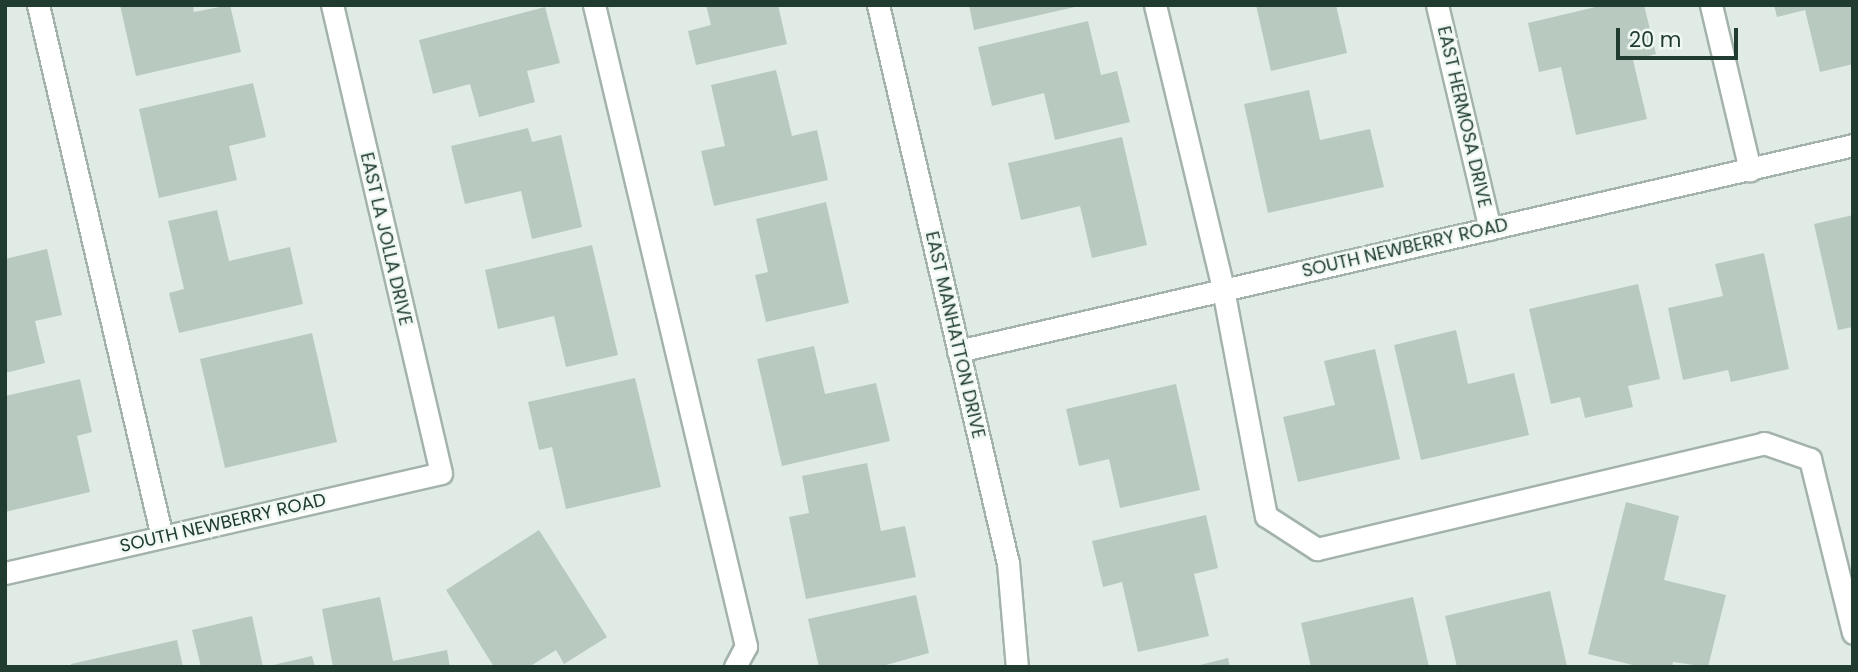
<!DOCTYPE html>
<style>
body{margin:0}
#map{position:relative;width:1858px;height:672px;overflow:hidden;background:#e0ebe5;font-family:Poppins,sans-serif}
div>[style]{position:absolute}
.building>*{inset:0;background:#b8c9c0}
.roads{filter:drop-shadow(2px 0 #a3b3ab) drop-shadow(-2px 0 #a3b3ab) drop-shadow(0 2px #a3b3ab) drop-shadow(0 -2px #a3b3ab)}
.minor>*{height:21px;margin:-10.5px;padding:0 10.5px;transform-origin:10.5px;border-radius:10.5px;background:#fff}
span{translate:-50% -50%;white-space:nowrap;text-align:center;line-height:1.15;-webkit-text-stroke:5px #f0f8f3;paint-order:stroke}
.street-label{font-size:18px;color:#203c31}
.frame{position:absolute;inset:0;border:7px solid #203c31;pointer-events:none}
.scale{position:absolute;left:1616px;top:28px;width:122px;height:32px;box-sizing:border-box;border:4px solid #203c31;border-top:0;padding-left:9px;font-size:21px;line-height:24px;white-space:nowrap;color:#203c31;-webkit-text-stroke:5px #f0f8f3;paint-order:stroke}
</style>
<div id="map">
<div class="building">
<div style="clip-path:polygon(120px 5px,193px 5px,194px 12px,230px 5px,241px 52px,136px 76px)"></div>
<div style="clip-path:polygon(706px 5px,778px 5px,787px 44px,696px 65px,688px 31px,711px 25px)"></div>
<div style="clip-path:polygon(969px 5px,1079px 5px,1079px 6px,974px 30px)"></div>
<div style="clip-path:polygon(1256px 5px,1336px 5px,1347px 53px,1271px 71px)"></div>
<div style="clip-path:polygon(1604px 5px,1644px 5px,1656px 54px,1633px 60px,1647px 119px,1576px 135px,1561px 67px,1539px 72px,1528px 23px)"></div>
<div style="clip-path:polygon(1774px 5px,1853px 5px,1853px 64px,1820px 72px,1805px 10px,1777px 17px)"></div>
<div style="clip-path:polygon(545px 7px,560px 63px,527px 71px,535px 102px,479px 117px,470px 84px,433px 94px,419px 40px)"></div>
<div style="clip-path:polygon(1088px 21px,1101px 75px,1117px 71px,1130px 122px,1055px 140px,1044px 93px,992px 106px,978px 47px)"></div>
<div style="clip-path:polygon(776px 70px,792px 136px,817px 130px,828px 180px,714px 206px,701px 151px,725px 146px,711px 85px)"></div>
<div style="clip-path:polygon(253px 83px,266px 137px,229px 146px,237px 180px,159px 198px,139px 109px)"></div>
<div style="clip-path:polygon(1309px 90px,1320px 140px,1370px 129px,1384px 187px,1268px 213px,1244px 104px)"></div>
<div style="clip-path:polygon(528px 128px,532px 142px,561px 135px,582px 227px,532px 239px,521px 191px,465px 204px,451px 146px)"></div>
<div style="clip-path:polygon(1122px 137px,1147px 245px,1092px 258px,1080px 206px,1021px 220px,1008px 163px)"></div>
<div style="clip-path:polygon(826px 202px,849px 303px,766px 322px,755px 275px,768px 272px,756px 219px)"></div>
<div style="clip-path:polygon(217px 210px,229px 261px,290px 247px,303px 304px,179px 333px,169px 293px,184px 289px,168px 221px)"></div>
<div style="clip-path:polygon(1853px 215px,1853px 327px,1838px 330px,1814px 224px)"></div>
<div style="clip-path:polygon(592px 245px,618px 355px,566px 367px,554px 316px,498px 329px,485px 270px)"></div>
<div style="clip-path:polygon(47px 249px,62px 315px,35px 321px,45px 363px,5px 373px,5px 259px)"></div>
<div style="clip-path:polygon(1764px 253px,1789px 369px,1731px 382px,1728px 370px,1683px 380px,1668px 308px,1723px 296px,1715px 264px)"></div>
<div style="clip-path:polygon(1638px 284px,1660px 379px,1628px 386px,1633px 407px,1585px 418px,1580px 397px,1551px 404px,1529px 309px)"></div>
<div style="clip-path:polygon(1456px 330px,1468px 384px,1514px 373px,1529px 435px,1421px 460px,1394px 345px)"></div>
<div style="clip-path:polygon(312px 333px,337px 442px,225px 468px,200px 359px)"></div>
<div style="clip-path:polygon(814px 346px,825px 394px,876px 383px,890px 441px,782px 466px,757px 359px)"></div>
<div style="clip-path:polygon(1375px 349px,1400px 459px,1298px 482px,1283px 417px,1335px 405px,1324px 361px)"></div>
<div style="clip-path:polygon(635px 378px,661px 487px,566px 509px,552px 447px,539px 450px,528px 402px)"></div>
<div style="clip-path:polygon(80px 379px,92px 432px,77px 436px,90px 492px,5px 512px,5px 396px)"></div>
<div style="clip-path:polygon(1176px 384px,1200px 490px,1120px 508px,1109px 459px,1079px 466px,1066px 409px)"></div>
<div style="clip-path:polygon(867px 463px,881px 531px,905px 526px,916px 577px,806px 599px,789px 517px,809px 513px,802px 476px)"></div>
<div style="clip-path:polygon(1626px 502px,1679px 516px,1664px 580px,1726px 595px,1708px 667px,1673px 662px,1672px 667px,1641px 667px,1588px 654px)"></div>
<div style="clip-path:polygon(1206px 515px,1218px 568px,1194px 574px,1209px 636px,1138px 652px,1122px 582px,1103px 587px,1092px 541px)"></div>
<div style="clip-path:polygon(539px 530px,607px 637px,564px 664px,556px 650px,529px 667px,494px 667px,446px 590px)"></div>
<div style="clip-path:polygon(1550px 591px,1567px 666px,1457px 667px,1445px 616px)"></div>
<div style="clip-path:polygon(916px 595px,929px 653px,879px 667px,819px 667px,808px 619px)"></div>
<div style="clip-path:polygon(380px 597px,393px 661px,447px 650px,450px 667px,333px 667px,322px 609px)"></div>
<div style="clip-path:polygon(1413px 597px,1429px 667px,1311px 667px,1301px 623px)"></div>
<div style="clip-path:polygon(252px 616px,263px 667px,201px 667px,192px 630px)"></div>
<div style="clip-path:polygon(177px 640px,183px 667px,71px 667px,71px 664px)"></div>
<div style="clip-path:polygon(312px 656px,315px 667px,269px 667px,269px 666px)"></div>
<div style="clip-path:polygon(1228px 658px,1230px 667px,1196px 667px,1196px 666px)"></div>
</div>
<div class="roads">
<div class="minor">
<div style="left:38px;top:5px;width:546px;rotate:76.88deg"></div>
<div style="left:594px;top:5px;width:659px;rotate:76.66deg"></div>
<div style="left:746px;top:646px;width:24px;rotate:118deg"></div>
<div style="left:878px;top:5px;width:573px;rotate:76.89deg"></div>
<div style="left:1008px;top:563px;width:104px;rotate:85.1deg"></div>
<div style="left:1155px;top:5px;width:292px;rotate:76.5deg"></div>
<div style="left:1223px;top:289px;width:231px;rotate:79.3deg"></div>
<div style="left:1266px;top:516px;width:61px;rotate:32.9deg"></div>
<div style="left:1317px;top:549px;width:459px;rotate:-13.3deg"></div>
<div style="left:1764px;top:443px;width:49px;rotate:19.2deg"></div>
<div style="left:1810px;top:459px;width:179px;rotate:76.1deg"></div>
<div style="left:1437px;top:5px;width:230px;rotate:76.7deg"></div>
<div style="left:1711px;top:5px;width:170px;rotate:76.7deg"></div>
<div style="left:958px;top:351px;width:918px;rotate:-12.96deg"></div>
<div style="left:5px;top:573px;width:447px;rotate:-12.9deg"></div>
<div style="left:441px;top:473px;width:481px;rotate:-103.1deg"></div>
</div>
</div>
<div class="street-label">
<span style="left:1464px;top:117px;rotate:77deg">EAST HERMOSA DRIVE</span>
<span style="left:386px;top:239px;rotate:77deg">EAST LA JOLLA DRIVE</span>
<span style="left:1405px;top:248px;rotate:-13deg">SOUTH NEWBERRY ROAD</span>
<span style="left:955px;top:335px;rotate:77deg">EAST MANHATTON DRIVE</span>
<span style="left:223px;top:523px;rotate:-13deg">SOUTH NEWBERRY ROAD</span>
</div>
<div class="frame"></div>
<div class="scale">20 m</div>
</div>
